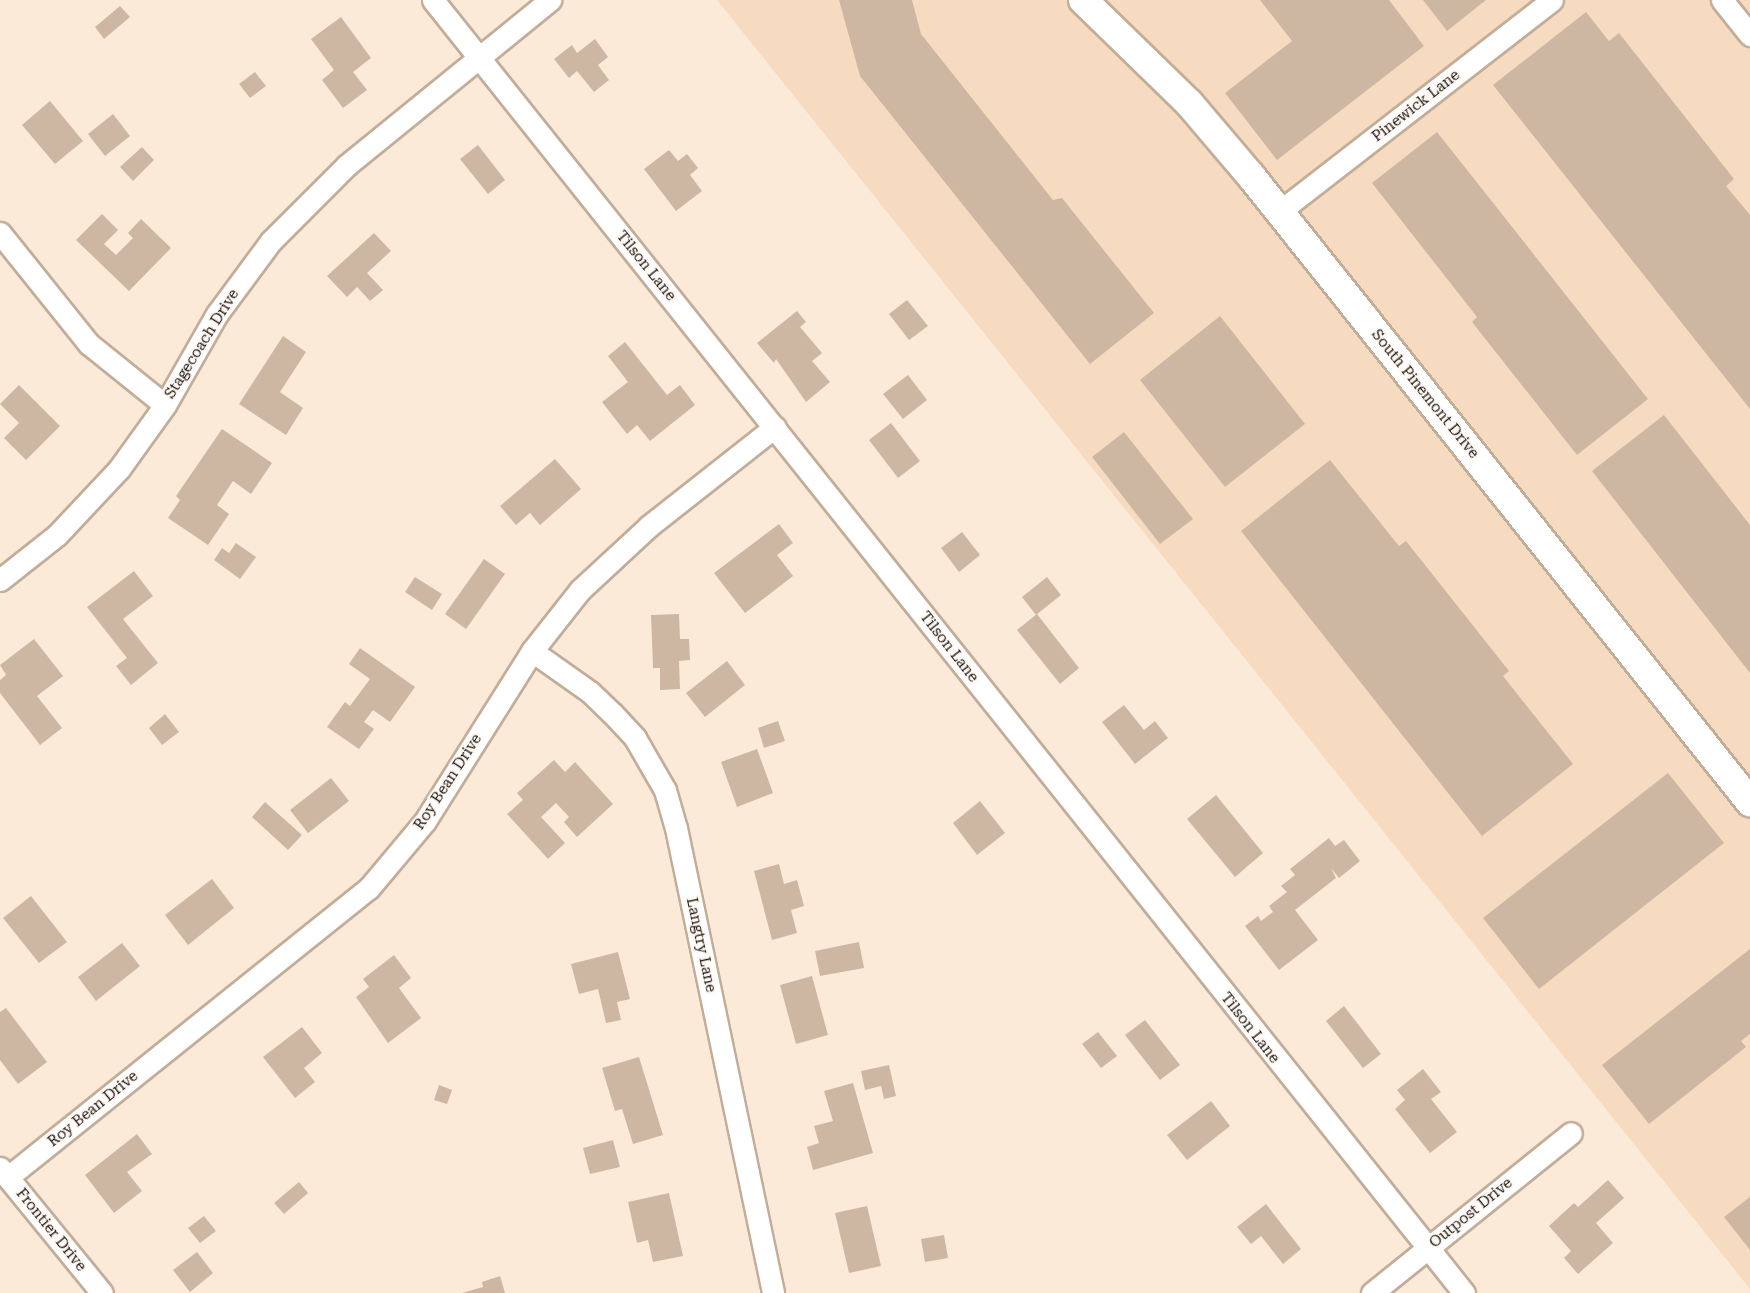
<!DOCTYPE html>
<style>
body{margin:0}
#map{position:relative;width:1750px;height:1293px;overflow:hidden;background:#fcead9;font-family:"Roboto Serif",serif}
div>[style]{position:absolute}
.built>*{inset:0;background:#f7dbc1}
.building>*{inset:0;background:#cdb7a3}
.roads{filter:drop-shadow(2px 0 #c2ad99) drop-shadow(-2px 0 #c2ad99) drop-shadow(0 2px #c2ad99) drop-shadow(0 -2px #c2ad99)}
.street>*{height:21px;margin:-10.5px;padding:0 10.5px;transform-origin:10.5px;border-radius:10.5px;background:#fff}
.secondary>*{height:28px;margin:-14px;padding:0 14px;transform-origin:14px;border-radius:14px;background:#fff}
span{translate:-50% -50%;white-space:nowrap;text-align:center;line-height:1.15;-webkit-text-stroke:4.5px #fef9f5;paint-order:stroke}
.street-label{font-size:15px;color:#1d150e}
</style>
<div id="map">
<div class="built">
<div style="clip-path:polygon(717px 0,1750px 0,1750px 1289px)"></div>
</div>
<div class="building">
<div style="clip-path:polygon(839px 0,912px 0,921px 34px,1053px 200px,1062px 198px,1154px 313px,1090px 364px,860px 76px)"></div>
<div style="clip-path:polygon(1260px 0,1389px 0,1424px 46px,1277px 160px,1225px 93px,1292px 41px)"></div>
<div style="clip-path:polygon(1423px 0,1486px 0,1447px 31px)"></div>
<div style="clip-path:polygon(120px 6px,130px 17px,104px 39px,95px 27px)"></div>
<div style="clip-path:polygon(1586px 12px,1609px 41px,1619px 33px,1734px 179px,1726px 186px,1750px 215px,1750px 409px,1493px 85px)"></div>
<div style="clip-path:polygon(341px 17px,371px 58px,353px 72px,367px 90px,343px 108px,322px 80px,334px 70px,311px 39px)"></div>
<div style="clip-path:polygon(595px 39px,608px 57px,598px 65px,609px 80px,594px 92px,577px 71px,569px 78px,554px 59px,572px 45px,577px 53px)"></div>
<div style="clip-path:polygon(255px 72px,266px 86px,250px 98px,239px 84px)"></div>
<div style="clip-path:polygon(50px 101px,83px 141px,55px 164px,22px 125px)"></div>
<div style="clip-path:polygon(113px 114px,130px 136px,105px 156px,88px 134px)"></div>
<div style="clip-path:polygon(1437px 132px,1648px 399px,1577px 455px,1472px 322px,1477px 317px,1372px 183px)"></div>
<div style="clip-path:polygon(478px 145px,505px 180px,488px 194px,460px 159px)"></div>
<div style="clip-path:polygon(142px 147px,154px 160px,133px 181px,120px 167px)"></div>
<div style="clip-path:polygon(669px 150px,678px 161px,687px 154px,698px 168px,690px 175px,702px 191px,676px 211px,644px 169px)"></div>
<div style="clip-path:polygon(102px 214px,118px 230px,104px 244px,116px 255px,133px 238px,128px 233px,141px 219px,171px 248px,129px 291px,76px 240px)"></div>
<div style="clip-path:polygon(374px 233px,391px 251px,367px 273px,383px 290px,370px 301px,357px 287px,347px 297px,327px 276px)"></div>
<div style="clip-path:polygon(907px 300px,928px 326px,909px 340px,889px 314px)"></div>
<div style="clip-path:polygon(797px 311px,806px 322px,800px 327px,822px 353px,812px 361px,830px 382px,806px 402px,776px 359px,774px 363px,757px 343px)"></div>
<div style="clip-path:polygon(1220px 316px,1305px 424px,1225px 487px,1140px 380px)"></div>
<div style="clip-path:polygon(283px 336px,306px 352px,280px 392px,303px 408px,286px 435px,239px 404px)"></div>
<div style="clip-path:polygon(625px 342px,667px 395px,680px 385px,695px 405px,650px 441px,637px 425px,627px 434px,602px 402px,628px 382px,608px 356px)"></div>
<div style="clip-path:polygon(908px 375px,927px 400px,903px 419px,883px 394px)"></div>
<div style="clip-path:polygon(19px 385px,60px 426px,26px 460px,4px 438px,19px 423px,0 404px)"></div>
<div style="clip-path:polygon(1664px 415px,1750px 525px,1750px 673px,1592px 471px)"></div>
<div style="clip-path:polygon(891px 423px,920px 461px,898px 478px,869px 440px)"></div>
<div style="clip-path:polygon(222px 429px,272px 463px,251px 494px,233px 481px,217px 505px,229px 514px,208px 545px,168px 518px,180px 500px,176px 496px)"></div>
<div style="clip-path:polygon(1124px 432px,1193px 519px,1160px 544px,1092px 457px)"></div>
<div style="clip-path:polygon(555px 459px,581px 489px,540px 525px,530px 513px,516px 525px,500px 506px)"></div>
<div style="clip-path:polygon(1330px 460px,1399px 546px,1406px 541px,1509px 671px,1503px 676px,1573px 764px,1482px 836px,1241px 531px)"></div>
<div style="clip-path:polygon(779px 524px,793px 543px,777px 555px,793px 576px,745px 613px,714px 573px)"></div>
<div style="clip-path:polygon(962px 532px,980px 555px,959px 572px,941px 548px)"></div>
<div style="clip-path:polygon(236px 543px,256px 557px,240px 579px,214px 560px,222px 548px,229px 553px)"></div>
<div style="clip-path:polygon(484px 559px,505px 574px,466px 629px,445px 614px)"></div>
<div style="clip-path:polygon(134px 571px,153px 596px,123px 619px,158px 663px,131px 685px,116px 666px,127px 658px,87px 607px)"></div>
<div style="clip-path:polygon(415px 577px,442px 594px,432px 610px,405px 592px)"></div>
<div style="clip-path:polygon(1047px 577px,1061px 595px,1036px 615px,1022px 597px)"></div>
<div style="clip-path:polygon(679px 614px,680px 639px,689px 639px,690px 660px,679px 661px,680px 689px,660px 690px,660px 668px,653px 668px,651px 615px)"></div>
<div style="clip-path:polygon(1037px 614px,1079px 668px,1060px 684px,1017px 630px)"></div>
<div style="clip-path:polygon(34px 639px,63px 676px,37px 696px,62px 728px,40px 745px,0 693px,0 680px,6px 675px,0 665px)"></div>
<div style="clip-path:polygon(360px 648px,415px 687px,390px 722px,373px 710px,364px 722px,374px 729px,359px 749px,327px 727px,345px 702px,350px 706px,370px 679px,349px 664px)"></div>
<div style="clip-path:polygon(727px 661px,745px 685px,705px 717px,686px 693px)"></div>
<div style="clip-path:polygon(1124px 705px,1144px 730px,1155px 721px,1168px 738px,1135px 764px,1102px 722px)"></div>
<div style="clip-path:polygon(165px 714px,179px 732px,162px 745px,149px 728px)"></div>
<div style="clip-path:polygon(778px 721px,785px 741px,764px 748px,758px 728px)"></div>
<div style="clip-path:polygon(757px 749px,773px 793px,737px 807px,721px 762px)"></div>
<div style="clip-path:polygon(554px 760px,565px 772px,575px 762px,613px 804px,577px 837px,564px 822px,569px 817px,556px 803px,541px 817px,565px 843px,548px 859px,507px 814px,523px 800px,517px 793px)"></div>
<div style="clip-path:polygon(1668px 773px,1724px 843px,1539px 989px,1483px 918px)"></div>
<div style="clip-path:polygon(331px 778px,349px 801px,308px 833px,290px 810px)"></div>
<div style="clip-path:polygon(1216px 795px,1263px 853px,1235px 877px,1187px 819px)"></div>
<div style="clip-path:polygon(980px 801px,1005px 833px,977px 855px,953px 823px)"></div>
<div style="clip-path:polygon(265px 802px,302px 835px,288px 850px,252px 817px)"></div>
<div style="clip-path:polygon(1329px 838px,1335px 846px,1344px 840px,1360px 861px,1339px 878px,1331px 868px,1336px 878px,1295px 910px,1318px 940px,1279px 970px,1245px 926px,1258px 916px,1261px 921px,1273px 912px,1269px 906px,1287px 892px,1281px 886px,1295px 875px,1290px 869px)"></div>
<div style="clip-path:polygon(779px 864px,784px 884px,797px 880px,804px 906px,791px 910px,797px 933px,772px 940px,754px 871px)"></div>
<div style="clip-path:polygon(212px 879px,234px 908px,188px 945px,165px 915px)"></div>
<div style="clip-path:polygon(31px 896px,67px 942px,39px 963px,3px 918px)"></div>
<div style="clip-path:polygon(859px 942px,864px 968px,820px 976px,815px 951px)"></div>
<div style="clip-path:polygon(122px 943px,140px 966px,96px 1001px,78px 977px)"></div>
<div style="clip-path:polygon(1750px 949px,1750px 1034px,1741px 1041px,1746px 1047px,1649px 1124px,1602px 1065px)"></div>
<div style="clip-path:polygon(618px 952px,630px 999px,617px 1002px,621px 1020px,606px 1023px,598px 989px,579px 994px,571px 964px)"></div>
<div style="clip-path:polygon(394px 955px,411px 978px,399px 988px,421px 1018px,388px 1043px,356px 997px,369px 987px,363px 979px)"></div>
<div style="clip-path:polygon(812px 976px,828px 1035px,796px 1044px,780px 985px)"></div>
<div style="clip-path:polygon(1344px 1006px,1381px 1054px,1363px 1068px,1326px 1021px)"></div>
<div style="clip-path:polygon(6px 1008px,47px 1062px,18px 1084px,0 1060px,0 1012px)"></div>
<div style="clip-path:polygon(1145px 1020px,1180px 1065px,1160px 1080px,1125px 1035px)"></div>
<div style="clip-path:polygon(302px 1027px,322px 1053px,304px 1068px,315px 1082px,295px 1098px,263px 1057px)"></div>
<div style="clip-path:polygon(1098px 1032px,1117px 1056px,1101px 1068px,1082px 1044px)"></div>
<div style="clip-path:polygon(639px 1057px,663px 1135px,633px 1144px,622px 1109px,615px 1111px,602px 1068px)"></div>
<div style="clip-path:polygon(889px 1065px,896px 1096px,884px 1099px,881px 1086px,865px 1090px,861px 1071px)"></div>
<div style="clip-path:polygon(1423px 1069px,1441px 1092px,1431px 1099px,1457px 1132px,1430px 1153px,1395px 1109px,1405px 1100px,1397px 1090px)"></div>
<div style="clip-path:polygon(853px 1083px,873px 1153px,813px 1170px,807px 1147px,819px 1143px,814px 1126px,833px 1121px,824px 1091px)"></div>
<div style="clip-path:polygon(439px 1085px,452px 1090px,447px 1104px,434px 1100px)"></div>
<div style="clip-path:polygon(1211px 1101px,1230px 1126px,1187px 1160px,1167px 1135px)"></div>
<div style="clip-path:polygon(137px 1134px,152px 1154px,127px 1172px,142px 1191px,114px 1213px,85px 1175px)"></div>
<div style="clip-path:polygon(613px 1140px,620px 1167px,590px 1174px,583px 1148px)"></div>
<div style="clip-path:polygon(1608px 1180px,1624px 1198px,1596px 1223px,1613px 1243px,1578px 1274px,1564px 1258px,1571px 1251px,1549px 1226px,1574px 1203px,1578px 1207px)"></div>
<div style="clip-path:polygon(299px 1182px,308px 1193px,284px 1214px,274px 1203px)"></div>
<div style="clip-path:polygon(669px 1193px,683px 1256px,653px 1262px,648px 1240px,637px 1243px,628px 1202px)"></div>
<div style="clip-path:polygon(1750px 1197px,1750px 1250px,1724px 1217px)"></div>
<div style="clip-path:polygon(1266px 1204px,1301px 1249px,1283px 1264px,1261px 1236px,1251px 1244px,1237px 1227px)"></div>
<div style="clip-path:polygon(867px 1206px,881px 1266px,849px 1273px,835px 1213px)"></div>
<div style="clip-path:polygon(204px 1216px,216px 1231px,200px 1243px,188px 1228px)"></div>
<div style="clip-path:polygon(944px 1235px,948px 1258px,925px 1262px,921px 1239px)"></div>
<div style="clip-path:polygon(197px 1252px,213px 1273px,190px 1292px,173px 1270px)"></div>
<div style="clip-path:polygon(500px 1276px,505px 1293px,462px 1293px,483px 1287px,482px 1282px)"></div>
</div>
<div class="roads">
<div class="street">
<div style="left:433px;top:0;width:1654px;rotate:51.43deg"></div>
<div style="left:1722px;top:0;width:45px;rotate:51.3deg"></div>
<div style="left:1280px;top:211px;width:344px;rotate:-37.8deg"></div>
<div style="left:0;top:233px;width:142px;rotate:51.3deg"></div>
<div style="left:89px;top:344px;width:97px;rotate:38.8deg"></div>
<div style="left:0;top:580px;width:73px;rotate:-38.3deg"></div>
<div style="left:57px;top:535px;width:91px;rotate:-46.8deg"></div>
<div style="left:119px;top:469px;width:79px;rotate:-54.3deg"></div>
<div style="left:165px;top:405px;width:105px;rotate:-60.3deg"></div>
<div style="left:217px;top:314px;width:91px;rotate:-53.5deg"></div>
<div style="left:271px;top:241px;width:107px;rotate:-45deg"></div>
<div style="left:347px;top:165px;width:262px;rotate:-39.1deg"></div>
<div style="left:532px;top:651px;width:71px;rotate:35.3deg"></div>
<div style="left:590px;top:692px;width:30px;rotate:44deg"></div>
<div style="left:612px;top:713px;width:34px;rotate:47deg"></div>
<div style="left:635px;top:738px;width:60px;rotate:60deg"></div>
<div style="left:665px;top:790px;width:40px;rotate:74deg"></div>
<div style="left:676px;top:828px;width:475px;rotate:78.2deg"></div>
<div style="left:0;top:1168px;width:161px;rotate:50.8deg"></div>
<div style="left:8px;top:1177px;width:462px;rotate:-38.7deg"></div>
<div style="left:369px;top:888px;width:87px;rotate:-50.1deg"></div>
<div style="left:425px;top:821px;width:201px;rotate:-57.8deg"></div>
<div style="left:532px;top:651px;width:78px;rotate:-51.8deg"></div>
<div style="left:580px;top:590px;width:94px;rotate:-42.8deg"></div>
<div style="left:649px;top:526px;width:160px;rotate:-38.2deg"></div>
<div style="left:1372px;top:1293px;width:255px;rotate:-38.8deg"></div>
</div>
<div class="secondary">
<div style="left:1083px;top:0;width:148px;rotate:44.2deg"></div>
<div style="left:1189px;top:103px;width:96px;rotate:49.7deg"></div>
<div style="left:1251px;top:176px;width:801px;rotate:51.44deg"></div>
</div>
</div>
<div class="street-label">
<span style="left:1416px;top:106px;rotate:-38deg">Pinewick Lane</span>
<span style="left:646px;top:266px;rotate:51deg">Tilson Lane</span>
<span style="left:202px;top:344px;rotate:-58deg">Stagecoach Drive</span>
<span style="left:1425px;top:394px;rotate:51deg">South Pinemont Drive</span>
<span style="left:949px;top:647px;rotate:52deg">Tilson Lane</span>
<span style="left:448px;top:782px;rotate:-57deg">Roy Bean Drive</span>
<span style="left:701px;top:945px;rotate:78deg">Langtry Lane</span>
<span style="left:1250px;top:1028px;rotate:52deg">Tilson Lane</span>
<span style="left:93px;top:1109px;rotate:-39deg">Roy Bean Drive</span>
<span style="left:1471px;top:1213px;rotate:-39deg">Outpost Drive</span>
<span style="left:51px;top:1230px;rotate:51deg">Frontier Drive</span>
</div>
</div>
